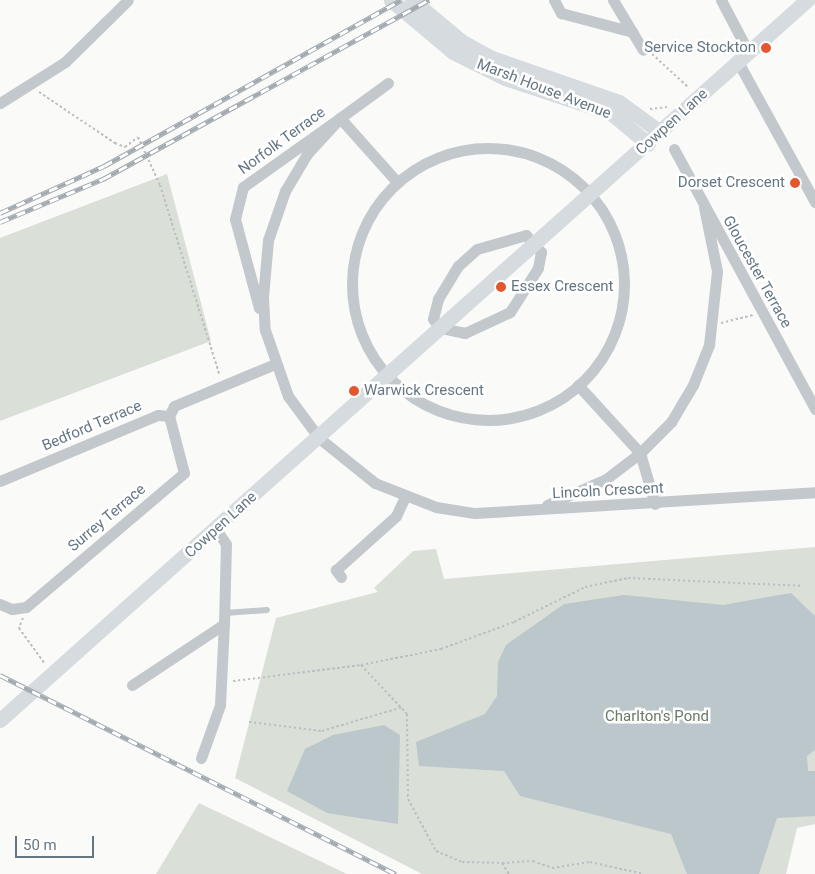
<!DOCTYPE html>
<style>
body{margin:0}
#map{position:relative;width:815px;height:874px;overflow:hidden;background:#fafaf8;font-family:Roboto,sans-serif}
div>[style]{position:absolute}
.green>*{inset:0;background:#dadfd7}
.water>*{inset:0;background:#bbc7cb}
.path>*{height:2px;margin-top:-1px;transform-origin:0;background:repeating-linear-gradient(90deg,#bbbfc2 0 2.5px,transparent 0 5px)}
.lane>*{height:5.5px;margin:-2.75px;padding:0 2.75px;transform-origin:2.75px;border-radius:2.75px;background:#c3c8cc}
.street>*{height:11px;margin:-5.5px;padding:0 5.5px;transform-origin:5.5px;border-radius:5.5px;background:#c3c8cc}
.street>.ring{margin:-5.5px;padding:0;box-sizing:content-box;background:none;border:11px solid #c3c8cc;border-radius:50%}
.secondary>*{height:15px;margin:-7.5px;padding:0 7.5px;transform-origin:7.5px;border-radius:7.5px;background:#d6dbdf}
.rail>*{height:5px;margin-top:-2.5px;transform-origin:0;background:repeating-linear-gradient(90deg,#fff 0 9px,#a2aab0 0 18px);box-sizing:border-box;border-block:1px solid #a2aab0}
.dots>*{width:14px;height:14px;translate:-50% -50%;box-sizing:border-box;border:2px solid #fff;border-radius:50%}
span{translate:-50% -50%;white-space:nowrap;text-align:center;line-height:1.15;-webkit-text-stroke:5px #fff;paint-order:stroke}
.poi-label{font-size:15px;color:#657683}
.right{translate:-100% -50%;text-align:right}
.left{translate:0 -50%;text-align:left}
.street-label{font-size:15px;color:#657683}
.park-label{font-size:15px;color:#687a64}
.scale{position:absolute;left:15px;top:836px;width:79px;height:22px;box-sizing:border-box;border:2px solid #657683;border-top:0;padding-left:6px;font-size:15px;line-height:18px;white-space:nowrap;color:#657683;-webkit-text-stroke:4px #fff;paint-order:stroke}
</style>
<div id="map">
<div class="green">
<div style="clip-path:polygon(167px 174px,211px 341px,0 421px,0 238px)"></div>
<div style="clip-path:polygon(815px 547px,815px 824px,797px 828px,786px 874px,422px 874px,235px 778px,276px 618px,378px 592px,374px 588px,413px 551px,436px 549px,444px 579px)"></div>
<div style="clip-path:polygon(199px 803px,347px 874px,156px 874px)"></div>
</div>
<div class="water">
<div style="clip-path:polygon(791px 593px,815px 616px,815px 750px,807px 756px,808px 771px,815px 771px,815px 816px,777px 818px,759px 874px,687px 874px,671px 834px,520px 796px,504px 771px,419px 766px,416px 742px,485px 714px,497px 696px,498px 662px,506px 645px,564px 604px,624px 595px,723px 605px)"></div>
<div style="clip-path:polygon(384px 725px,400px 735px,398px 824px,327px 813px,287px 791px,305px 749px,333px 735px)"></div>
</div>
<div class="path">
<div style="left:652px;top:54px;width:50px;rotate:42.6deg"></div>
<div style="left:39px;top:92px;width:92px;rotate:33.9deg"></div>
<div style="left:115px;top:143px;width:11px;rotate:22deg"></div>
<div style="left:125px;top:147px;width:16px;rotate:-38deg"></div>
<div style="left:138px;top:137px;width:53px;rotate:65.4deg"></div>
<div style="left:160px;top:185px;width:200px;rotate:72.6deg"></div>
<div style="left:650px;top:109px;width:17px;rotate:-7deg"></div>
<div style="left:721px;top:323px;width:33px;rotate:-14deg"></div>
<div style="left:23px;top:618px;width:11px;rotate:112deg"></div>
<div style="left:19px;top:628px;width:44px;rotate:54.2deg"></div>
<div style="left:361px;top:665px;width:67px;rotate:46.8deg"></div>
<div style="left:407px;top:714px;width:85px;rotate:89.3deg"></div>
<div style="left:408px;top:799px;width:59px;rotate:61.7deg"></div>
<div style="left:436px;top:851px;width:28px;rotate:23deg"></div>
<div style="left:462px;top:862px;width:40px;rotate:1.4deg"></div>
<div style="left:502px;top:863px;width:13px;rotate:58deg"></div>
<div style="left:233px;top:681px;width:129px;rotate:-7.1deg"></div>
<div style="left:361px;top:665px;width:82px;rotate:-11.3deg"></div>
<div style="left:441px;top:649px;width:78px;rotate:-20.3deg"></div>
<div style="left:514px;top:622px;width:79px;rotate:-26.2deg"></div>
<div style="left:585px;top:587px;width:44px;rotate:-11.8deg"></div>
<div style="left:628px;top:578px;width:173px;rotate:2.6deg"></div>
<div style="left:249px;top:722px;width:74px;rotate:7deg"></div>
<div style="left:322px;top:731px;width:84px;rotate:-16.5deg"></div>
<div style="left:502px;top:863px;width:31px;rotate:-4deg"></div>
<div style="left:533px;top:861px;width:20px;rotate:20deg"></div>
<div style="left:552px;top:868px;width:38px;rotate:-9deg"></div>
<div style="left:590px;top:862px;width:55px;rotate:12.5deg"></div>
</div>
<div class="lane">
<div style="left:225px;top:613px;width:42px;rotate:-4.1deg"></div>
</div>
<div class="street">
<div style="left:554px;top:0;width:15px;rotate:62deg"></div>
<div style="left:561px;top:13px;width:74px;rotate:14.8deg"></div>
<div style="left:613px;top:0;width:58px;rotate:59deg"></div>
<div style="left:721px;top:0;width:60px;rotate:62.2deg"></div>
<div style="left:738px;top:62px;width:160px;rotate:61.2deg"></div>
<div style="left:388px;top:83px;width:59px;rotate:143.9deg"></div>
<div style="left:340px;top:118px;width:49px;rotate:132.5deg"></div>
<div style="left:307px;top:154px;width:43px;rotate:120.7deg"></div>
<div style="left:285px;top:191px;width:52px;rotate:109.1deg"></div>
<div style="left:268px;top:240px;width:57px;rotate:95deg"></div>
<div style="left:263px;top:297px;width:33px;rotate:87deg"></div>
<div style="left:265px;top:330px;width:70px;rotate:70.8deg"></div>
<div style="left:288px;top:396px;width:52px;rotate:53.6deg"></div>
<div style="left:319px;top:438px;width:72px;rotate:38.8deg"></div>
<div style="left:375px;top:483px;width:66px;rotate:21.5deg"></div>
<div style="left:436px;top:507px;width:39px;rotate:9deg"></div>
<div style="left:475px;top:513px;width:341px;rotate:-3.5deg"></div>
<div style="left:0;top:103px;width:77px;rotate:-32.2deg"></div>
<div style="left:65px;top:62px;width:88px;rotate:-44.5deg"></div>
<div class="ring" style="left:352px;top:148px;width:261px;height:261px"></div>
<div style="left:674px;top:149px;width:296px;rotate:61.5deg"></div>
<div style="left:526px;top:235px;width:23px;rotate:49deg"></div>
<div style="left:541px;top:252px;width:16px;rotate:101deg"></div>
<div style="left:538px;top:268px;width:52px;rotate:122.5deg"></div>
<div style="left:510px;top:312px;width:50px;rotate:155deg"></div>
<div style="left:465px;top:333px;width:25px;rotate:-168deg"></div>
<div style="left:441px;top:328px;width:12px;rotate:-132deg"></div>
<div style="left:433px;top:319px;width:21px;rotate:-76deg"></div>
<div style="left:438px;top:299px;width:39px;rotate:-59deg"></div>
<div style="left:458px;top:266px;width:25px;rotate:-42deg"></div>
<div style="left:477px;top:249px;width:51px;rotate:-15.9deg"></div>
<div style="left:259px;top:308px;width:92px;rotate:-105.1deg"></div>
<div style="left:235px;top:219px;width:33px;rotate:-76deg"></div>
<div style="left:243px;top:187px;width:119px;rotate:-35.4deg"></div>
<div style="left:340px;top:118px;width:86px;rotate:48.3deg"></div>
<div style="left:578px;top:385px;width:92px;rotate:47.6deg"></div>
<div style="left:640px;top:453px;width:53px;rotate:73.6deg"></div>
<div style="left:169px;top:416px;width:11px;rotate:-63deg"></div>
<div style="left:174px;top:406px;width:109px;rotate:-22.6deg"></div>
<div style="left:0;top:481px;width:171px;rotate:-22.7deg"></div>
<div style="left:158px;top:415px;width:11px;rotate:5deg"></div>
<div style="left:547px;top:505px;width:64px;rotate:-23.8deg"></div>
<div style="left:606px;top:479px;width:43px;rotate:-37.4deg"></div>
<div style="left:640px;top:453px;width:44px;rotate:-45deg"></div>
<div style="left:671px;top:422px;width:43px;rotate:-59.3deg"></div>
<div style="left:693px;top:385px;width:43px;rotate:-68.2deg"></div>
<div style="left:709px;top:345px;width:74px;rotate:-83.8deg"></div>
<div style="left:717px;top:271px;width:65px;rotate:-101.5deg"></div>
<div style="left:341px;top:577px;width:9px;rotate:-126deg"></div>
<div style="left:336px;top:570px;width:81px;rotate:-42deg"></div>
<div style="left:396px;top:516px;width:21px;rotate:-65deg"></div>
<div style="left:0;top:604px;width:13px;rotate:23deg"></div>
<div style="left:12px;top:609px;width:14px;rotate:-8deg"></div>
<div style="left:26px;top:607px;width:207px;rotate:-40.3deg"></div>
<div style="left:184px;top:473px;width:59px;rotate:-104.7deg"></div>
<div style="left:132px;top:685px;width:110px;rotate:-33.5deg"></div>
<div style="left:224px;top:624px;width:80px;rotate:-88.6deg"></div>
<div style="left:226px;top:544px;width:18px;rotate:-124deg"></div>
<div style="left:201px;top:758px;width:56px;rotate:-70.3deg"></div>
<div style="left:220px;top:705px;width:81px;rotate:-87.2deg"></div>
</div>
<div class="secondary">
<div style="left:391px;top:0;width:81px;rotate:40deg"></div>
<div style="left:453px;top:52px;width:58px;rotate:26.6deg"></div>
<div style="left:505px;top:78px;width:112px;rotate:18.3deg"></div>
<div style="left:611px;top:113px;width:48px;rotate:40deg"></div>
<div style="left:412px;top:0;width:64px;rotate:39.9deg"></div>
<div style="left:461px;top:41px;width:35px;rotate:29deg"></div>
<div style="left:492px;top:58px;width:134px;rotate:19.1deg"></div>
<div style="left:619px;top:102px;width:51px;rotate:36.2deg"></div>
<div style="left:0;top:720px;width:1082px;rotate:-41.74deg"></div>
</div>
<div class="rail">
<div style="left:0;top:213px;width:114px;rotate:-24.3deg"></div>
<div style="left:104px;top:166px;width:340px;rotate:-29.2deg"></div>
<div style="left:0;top:222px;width:112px;rotate:-22.7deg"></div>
<div style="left:103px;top:179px;width:372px;rotate:-28.8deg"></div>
<div style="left:0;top:675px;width:443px;rotate:26.7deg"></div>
</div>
<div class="dots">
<div style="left:766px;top:48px;background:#e4572e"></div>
<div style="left:795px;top:183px;background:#e4572e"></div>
<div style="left:501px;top:287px;background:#e4572e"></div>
<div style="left:354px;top:391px;background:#e4572e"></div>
</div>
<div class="poi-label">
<span class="right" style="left:756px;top:48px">Service Stockton</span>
<span class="right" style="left:785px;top:183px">Dorset Crescent</span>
<span class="left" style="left:511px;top:287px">Essex Crescent</span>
<span class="left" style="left:364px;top:391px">Warwick Crescent</span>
</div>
<div class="street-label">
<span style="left:544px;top:89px;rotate:21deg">Marsh House Avenue</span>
<span style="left:672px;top:122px;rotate:-42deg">Cowpen Lane</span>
<span style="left:282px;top:141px;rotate:-36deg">Norfolk Terrace</span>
<span style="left:757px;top:272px;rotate:61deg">Gloucester Terrace</span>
<span style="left:92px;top:426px;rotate:-23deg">Bedford Terrace</span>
<span style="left:608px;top:491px;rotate:-3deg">Lincoln Crescent</span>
<span style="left:107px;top:518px;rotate:-40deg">Surrey Terrace</span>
<span style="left:221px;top:525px;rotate:-42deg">Cowpen Lane</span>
</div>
<div class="park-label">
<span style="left:657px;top:717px">Charlton's Pond</span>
</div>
<div class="scale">50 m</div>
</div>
